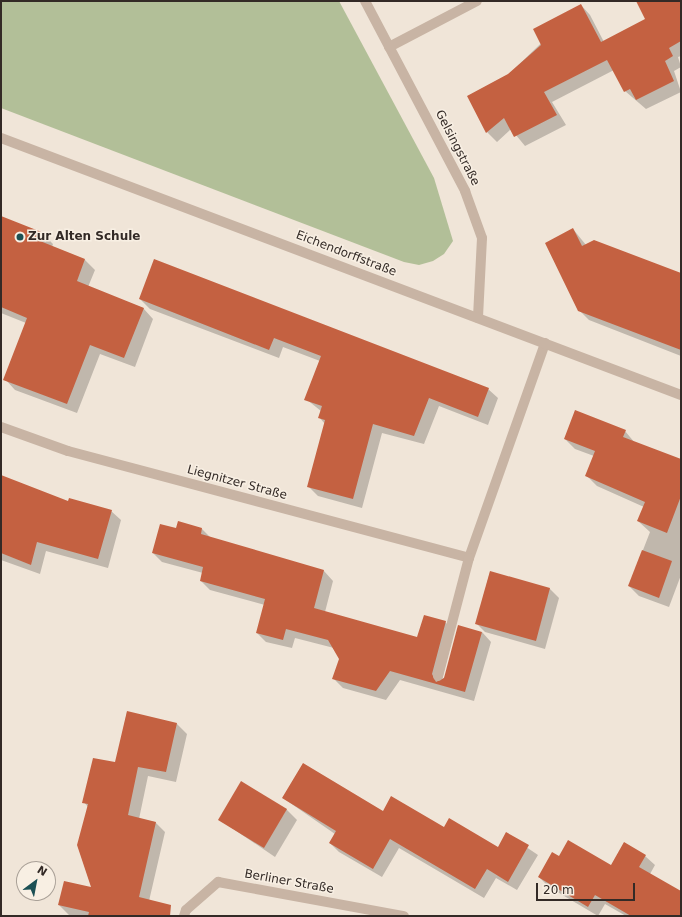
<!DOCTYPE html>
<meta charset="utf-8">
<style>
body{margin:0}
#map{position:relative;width:682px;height:917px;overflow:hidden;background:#f0e5d8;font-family:"DejaVu Sans",sans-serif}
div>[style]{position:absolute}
.green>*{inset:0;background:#b2bf98}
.shadow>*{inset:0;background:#0003}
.building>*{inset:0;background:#c46141}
.minor>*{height:10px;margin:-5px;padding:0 5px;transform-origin:5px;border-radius:5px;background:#c8b4a4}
.tertiary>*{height:10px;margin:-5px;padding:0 5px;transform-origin:5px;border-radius:5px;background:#c8b4a4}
.dots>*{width:11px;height:11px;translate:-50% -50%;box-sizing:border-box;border:2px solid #f8efe3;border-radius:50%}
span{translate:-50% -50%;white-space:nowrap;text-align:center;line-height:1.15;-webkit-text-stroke:3px #f8efe3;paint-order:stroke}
.street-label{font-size:12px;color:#332a26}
.poi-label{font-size:12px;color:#332a26;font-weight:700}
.left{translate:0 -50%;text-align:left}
.frame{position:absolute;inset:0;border:2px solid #332a26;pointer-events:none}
.north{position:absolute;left:16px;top:861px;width:40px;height:40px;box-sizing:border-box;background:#f8efe3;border:1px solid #a9a097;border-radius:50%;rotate:32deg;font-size:11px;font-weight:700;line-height:16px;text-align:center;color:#332a26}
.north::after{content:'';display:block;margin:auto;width:14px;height:18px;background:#1c5054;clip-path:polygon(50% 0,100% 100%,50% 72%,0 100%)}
.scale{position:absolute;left:536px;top:883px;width:99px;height:18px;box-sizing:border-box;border:2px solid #332a26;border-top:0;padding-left:5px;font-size:12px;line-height:14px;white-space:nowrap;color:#332a26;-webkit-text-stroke:3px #f8efe3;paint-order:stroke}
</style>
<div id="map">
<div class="green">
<div style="clip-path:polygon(1px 1px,339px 1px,434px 178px,453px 241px,444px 254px,433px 261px,419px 265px,404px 262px,1px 108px)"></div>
</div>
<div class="shadow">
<div style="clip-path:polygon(637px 1px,681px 1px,681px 56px,678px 57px,681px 67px,674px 71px,681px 92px,646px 109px,625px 91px,614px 70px,552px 102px,566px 125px,525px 146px,511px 129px,497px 142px,487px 132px,468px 96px,509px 74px,581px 5px,590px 15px,604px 42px,647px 20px)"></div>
<div style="clip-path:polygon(1px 217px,43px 234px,53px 244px,52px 247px,85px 260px,95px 270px,88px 287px,143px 308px,153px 319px,135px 367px,100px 354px,77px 413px,15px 390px,5px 379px,26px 323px,1px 313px)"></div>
<div style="clip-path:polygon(573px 229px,586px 245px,681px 274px,681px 356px,589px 320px,579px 310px)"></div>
<div style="clip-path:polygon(140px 299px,488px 389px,498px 398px,488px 425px,439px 406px,424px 444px,382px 433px,362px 508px,318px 496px,309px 487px,325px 424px,319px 417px,321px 411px,306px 399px,320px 361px,283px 347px,279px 358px,150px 309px)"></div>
<div style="clip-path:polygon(625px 431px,635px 443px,681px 461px,681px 575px,669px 607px,639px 596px,629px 586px,650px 532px,638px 521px,644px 507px,597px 486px,587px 476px,594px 456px,575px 449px,565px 439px)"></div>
<div style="clip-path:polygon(1px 476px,69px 503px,111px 511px,121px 520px,108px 568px,46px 551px,40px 574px,1px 560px)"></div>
<div style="clip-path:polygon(177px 529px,202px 529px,211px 538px,324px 571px,333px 581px,325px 612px,418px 638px,445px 622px,454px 631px,442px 680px,482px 632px,491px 642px,474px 701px,400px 680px,386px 700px,343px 688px,334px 679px,340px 659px,334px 648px,295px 638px,292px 648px,266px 642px,257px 633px,265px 605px,210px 590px,201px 581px,203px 573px,162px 562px,153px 553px)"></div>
<div style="clip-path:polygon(490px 572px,550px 589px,559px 598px,545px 649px,485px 632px,476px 623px)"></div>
<div style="clip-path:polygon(127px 712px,177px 724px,187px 734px,176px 782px,148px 776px,139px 819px,155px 822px,165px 832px,149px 901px,159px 916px,69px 915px,59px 905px,93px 888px,88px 807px,84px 802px,116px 763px)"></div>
<div style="clip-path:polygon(283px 798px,383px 812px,444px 828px,498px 848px,507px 834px,538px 855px,517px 890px,496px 878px,484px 898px,399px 848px,382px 877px,339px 852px,330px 843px,335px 834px)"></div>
<div style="clip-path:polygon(286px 809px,297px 820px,275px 857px,220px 820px)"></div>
<div style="clip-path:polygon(645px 856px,655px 865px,650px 874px,681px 892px,681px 916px,626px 916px,605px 904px,598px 916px,549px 887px,539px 877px,559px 857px,611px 866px)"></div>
</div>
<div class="building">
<div style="clip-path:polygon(636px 1px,681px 1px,681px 41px,669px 48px,673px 56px,665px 61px,674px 81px,636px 100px,630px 89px,624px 92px,607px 60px,544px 92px,557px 115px,514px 137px,504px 118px,486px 133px,467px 96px,508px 74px,541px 45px,533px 29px,581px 4px,601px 42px,645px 19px)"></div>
<div style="clip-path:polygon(1px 216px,44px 233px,40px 241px,85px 259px,77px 281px,144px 308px,124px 358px,90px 345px,67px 404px,3px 380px,27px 318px,1px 307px)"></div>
<div style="clip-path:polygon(573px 228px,582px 246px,594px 240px,681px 273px,681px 350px,578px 311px,545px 243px)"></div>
<div style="clip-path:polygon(154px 259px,489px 388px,478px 417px,429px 398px,414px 436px,373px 424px,353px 499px,307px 487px,325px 420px,318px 418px,322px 406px,304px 400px,321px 356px,274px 338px,269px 350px,139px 299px)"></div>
<div style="clip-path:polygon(575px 410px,626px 430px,623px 437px,681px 459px,681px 496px,667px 533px,637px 521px,645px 502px,585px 476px,595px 451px,564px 439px)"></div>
<div style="clip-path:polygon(1px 475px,68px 501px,69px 498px,112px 510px,98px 559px,37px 542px,31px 565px,1px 553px)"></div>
<div style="clip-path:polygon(178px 521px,202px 528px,201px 534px,324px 570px,314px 608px,417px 637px,424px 615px,446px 621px,432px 674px,436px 682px,444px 678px,458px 625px,482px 632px,465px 692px,390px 671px,376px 691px,332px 679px,339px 659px,328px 640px,286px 629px,283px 640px,256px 633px,265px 599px,200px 581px,203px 567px,152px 553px,160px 524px,176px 528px)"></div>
<div style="clip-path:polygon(642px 550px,672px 561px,659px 598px,628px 586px)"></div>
<div style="clip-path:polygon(490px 571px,550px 588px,536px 641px,475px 624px)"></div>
<div style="clip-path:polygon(127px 711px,177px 723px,166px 772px,138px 767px,128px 815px,156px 822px,139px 897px,171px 905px,170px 916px,88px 916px,89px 912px,58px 905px,64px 881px,91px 887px,77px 845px,88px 804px,82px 803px,93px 758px,115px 762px)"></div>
<div style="clip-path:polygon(303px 763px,383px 811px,391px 796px,444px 827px,449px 818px,498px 847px,506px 832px,529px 845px,508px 882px,487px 869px,475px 889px,390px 839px,373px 869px,329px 843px,336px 831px,282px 798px)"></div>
<div style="clip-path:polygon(241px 781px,287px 809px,264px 848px,218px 820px)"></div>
<div style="clip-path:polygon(568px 840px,611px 865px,624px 842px,646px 855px,639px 867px,681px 891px,681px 916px,631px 916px,595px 895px,588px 907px,538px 877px,552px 852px,559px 856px)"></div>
</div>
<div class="minor">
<div style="left:365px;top:1px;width:215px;rotate:62.2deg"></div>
<div style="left:465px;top:191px;width:50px;rotate:70.1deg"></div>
<div style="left:482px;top:238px;width:80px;rotate:92.9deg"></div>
<div style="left:389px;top:47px;width:99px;rotate:-27.6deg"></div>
<div style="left:1px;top:427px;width:71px;rotate:19.7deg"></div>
<div style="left:68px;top:451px;width:415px;rotate:14.9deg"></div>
<div style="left:469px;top:558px;width:228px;rotate:-70.5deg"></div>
<div style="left:438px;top:676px;width:122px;rotate:-75.3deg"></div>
<div style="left:184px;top:916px;width:6px;rotate:-72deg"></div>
<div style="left:186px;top:910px;width:43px;rotate:-41.2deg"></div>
<div style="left:218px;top:882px;width:189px;rotate:10.4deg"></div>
</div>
<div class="tertiary">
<div style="left:1px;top:138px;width:727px;rotate:20.7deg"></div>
</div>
<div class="dots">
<div style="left:20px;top:237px;background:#1c5054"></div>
</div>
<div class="street-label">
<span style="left:457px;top:148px;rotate:63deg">Gelsingstraße</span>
<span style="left:346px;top:254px;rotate:21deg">Eichendorffstraße</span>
<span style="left:237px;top:483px;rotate:15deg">Liegnitzer Straße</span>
<span style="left:289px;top:882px;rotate:10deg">Berliner Straße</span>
</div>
<div class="poi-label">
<span class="left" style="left:28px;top:237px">Zur Alten Schule</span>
</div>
<div class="frame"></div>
<div class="north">N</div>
<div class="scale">20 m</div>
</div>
